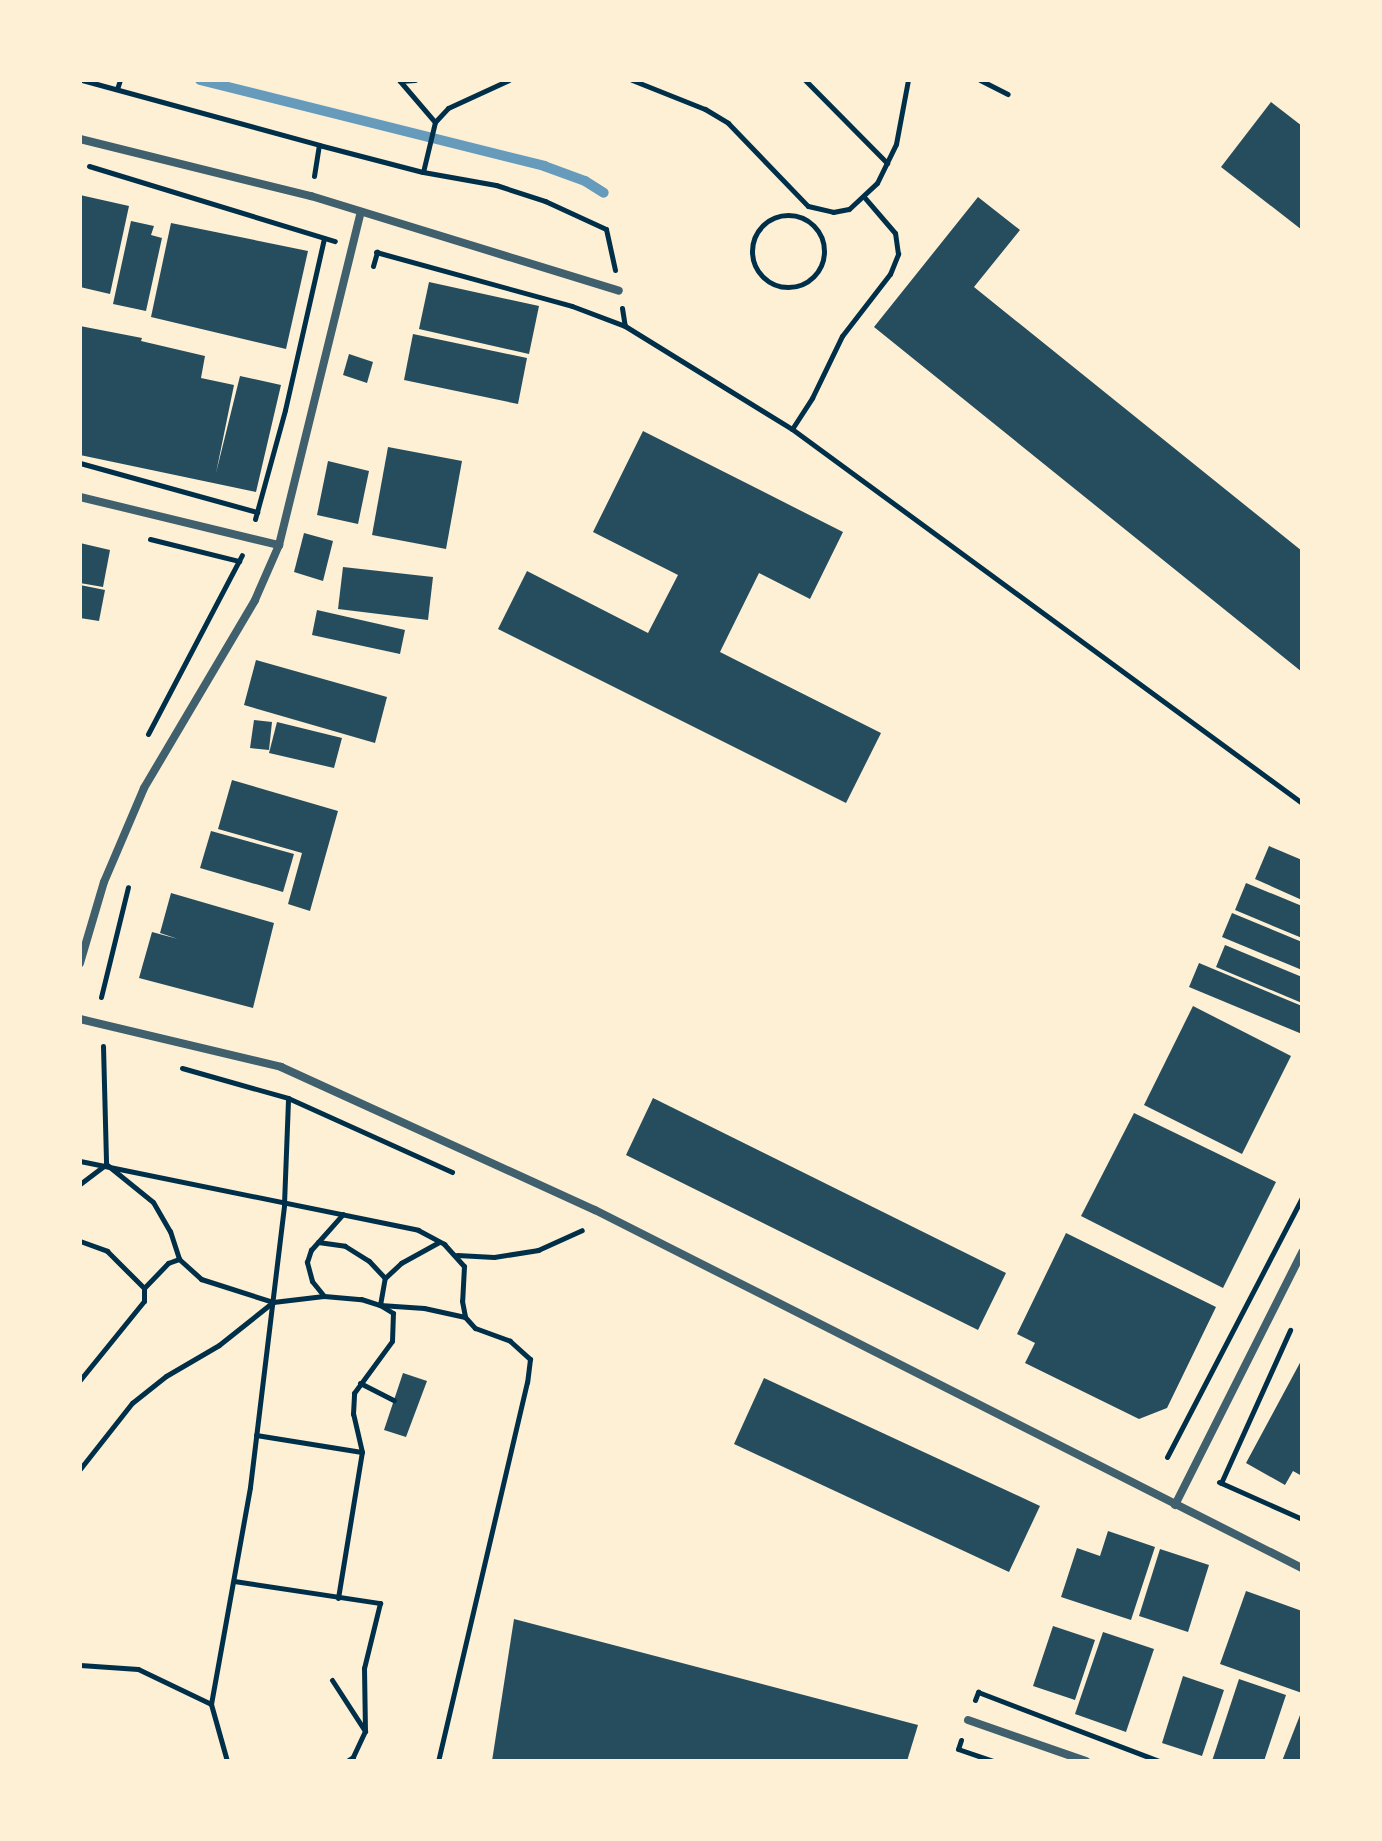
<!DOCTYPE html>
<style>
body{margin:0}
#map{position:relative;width:1382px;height:1841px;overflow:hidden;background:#fdf0d5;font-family:"Alegreya Sans",sans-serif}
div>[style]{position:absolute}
.stream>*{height:10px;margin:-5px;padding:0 5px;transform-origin:5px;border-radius:5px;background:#669bbc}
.building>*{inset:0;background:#264d5e}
.path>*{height:5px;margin:-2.5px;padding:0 2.5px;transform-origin:2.5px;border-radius:2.5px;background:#003049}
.path>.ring{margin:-2.5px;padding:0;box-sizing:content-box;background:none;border:5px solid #003049;border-radius:50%}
.minor>*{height:8px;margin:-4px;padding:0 4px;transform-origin:4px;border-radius:4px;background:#3f606c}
span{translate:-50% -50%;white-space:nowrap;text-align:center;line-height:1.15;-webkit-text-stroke:6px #fdf0d5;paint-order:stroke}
.frame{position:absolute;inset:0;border:82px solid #fdf0d5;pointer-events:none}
</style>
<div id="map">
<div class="stream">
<div style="left:200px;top:80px;width:355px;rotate:14deg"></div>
<div style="left:544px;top:166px;width:44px;rotate:20.1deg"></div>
<div style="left:585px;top:181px;width:22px;rotate:32deg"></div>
</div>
<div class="building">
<div style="clip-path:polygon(1271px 102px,1302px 126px,1302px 230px,1221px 167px)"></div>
<div style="clip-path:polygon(80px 195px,129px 206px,110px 294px,80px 287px)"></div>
<div style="clip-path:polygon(978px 197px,1020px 230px,974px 287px,1302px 551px,1302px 672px,874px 327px)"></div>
<div style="clip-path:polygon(131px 221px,154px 226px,151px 235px,162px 238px,146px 311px,113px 304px)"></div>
<div style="clip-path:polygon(171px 223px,308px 251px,286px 349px,151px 317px)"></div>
<div style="clip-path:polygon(429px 282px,539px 306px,529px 354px,419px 329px)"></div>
<div style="clip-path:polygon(80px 326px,142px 338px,141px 341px,205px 356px,201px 378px,234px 385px,216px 473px,240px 376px,281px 385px,256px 492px,80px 455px)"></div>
<div style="clip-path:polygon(413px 334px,527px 358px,518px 404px,404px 380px)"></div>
<div style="clip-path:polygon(349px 354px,373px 362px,367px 383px,343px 375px)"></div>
<div style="clip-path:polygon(643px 431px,843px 532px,810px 599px,759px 573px,720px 652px,881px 733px,846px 803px,498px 629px,527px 571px,648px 633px,678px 575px,593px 532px)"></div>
<div style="clip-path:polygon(388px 447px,462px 461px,446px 549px,372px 535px)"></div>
<div style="clip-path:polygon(328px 461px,369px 471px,358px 524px,317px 515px)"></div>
<div style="clip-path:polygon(304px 533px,333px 541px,323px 581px,294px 572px)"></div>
<div style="clip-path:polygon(80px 543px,110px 550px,103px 587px,80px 583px)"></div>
<div style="clip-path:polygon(343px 567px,433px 577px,428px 620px,338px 609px)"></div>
<div style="clip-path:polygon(80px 585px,105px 590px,99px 621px,80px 618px)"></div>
<div style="clip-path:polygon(317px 610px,405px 630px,400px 654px,312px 635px)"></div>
<div style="clip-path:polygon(256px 660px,387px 697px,375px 743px,244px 705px)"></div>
<div style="clip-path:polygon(254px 720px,272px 722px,269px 750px,250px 748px)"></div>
<div style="clip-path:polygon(277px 722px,342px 738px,334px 768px,269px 753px)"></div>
<div style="clip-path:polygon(232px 780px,338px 811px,310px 911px,288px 904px,302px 853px,218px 829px)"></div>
<div style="clip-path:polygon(211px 831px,294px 854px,283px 892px,200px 868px)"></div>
<div style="clip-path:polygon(1269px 846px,1302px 860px,1302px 900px,1255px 879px)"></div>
<div style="clip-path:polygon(1246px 883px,1302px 906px,1302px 938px,1235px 910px)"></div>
<div style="clip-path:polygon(171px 893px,274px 923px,253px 1008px,139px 978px,152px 932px,178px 939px,160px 933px)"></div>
<div style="clip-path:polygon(1232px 913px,1302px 942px,1302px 970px,1222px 937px)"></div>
<div style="clip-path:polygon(1225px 945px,1302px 977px,1302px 1003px,1216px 967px)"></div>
<div style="clip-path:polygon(1199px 963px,1302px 1006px,1302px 1034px,1189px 987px)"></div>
<div style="clip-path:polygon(1193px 1006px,1291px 1056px,1242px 1154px,1144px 1105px)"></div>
<div style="clip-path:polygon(653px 1098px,1006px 1273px,978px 1330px,626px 1155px)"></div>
<div style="clip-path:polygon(1134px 1113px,1276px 1182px,1223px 1288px,1081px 1216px)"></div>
<div style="clip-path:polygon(1066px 1233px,1216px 1307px,1167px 1408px,1139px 1419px,1025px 1363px,1035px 1343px,1017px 1334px)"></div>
<div style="clip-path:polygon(1302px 1359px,1302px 1476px,1293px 1471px,1285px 1485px,1246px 1463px)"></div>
<div style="clip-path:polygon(403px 1373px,427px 1381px,406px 1437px,384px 1430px)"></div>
<div style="clip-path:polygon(764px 1378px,1040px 1506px,1009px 1572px,734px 1444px)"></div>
<div style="clip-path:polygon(1108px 1531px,1155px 1547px,1131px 1620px,1061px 1597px,1077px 1548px,1100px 1556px)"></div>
<div style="clip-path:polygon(1160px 1549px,1209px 1565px,1188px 1632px,1139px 1616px)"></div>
<div style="clip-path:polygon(1246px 1591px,1302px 1611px,1302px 1693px,1220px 1664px)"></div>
<div style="clip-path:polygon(514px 1619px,918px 1725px,907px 1761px,492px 1761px)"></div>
<div style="clip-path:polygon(1053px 1626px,1095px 1640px,1075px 1700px,1033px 1686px)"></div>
<div style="clip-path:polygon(1103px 1632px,1154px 1649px,1126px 1732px,1075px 1714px)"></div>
<div style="clip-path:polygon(1183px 1676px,1224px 1690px,1202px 1756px,1162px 1743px)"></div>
<div style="clip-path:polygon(1239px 1679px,1286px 1695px,1264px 1761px,1212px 1761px)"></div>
<div style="clip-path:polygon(1302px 1710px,1302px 1761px,1282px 1761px)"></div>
</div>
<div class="path">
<div style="left:82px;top:80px;width:246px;rotate:15.3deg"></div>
<div style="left:319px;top:145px;width:107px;rotate:14.6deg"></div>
<div style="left:423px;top:172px;width:74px;rotate:10.1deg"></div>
<div style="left:496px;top:185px;width:52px;rotate:18.1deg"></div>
<div style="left:545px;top:201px;width:67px;rotate:24.7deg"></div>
<div style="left:606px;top:229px;width:42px;rotate:77.6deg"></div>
<div style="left:399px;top:80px;width:55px;rotate:49.4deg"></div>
<div style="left:632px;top:80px;width:79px;rotate:21.7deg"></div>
<div style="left:705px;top:109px;width:27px;rotate:31deg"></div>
<div style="left:728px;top:123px;width:115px;rotate:46.1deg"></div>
<div style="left:808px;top:206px;width:26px;rotate:13deg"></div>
<div style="left:833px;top:212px;width:16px;rotate:-11deg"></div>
<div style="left:849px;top:209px;width:38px;rotate:-43deg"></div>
<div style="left:877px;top:183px;width:43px;rotate:-64deg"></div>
<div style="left:896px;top:144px;width:65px;rotate:-79.4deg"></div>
<div style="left:805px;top:80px;width:117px;rotate:45.3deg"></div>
<div style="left:980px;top:80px;width:31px;rotate:27deg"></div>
<div style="left:400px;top:81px;width:15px;rotate:-4deg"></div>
<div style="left:117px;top:89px;width:9px;rotate:-72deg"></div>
<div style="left:89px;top:166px;width:257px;rotate:17deg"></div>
<div style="left:423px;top:172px;width:51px;rotate:-76.5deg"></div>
<div style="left:435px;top:122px;width:19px;rotate:-47deg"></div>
<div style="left:448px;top:108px;width:67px;rotate:-24.7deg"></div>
<div style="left:314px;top:176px;width:31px;rotate:-81deg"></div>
<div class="ring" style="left:752px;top:215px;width:67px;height:67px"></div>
<div style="left:376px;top:252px;width:203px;rotate:15.4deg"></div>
<div style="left:572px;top:306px;width:57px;rotate:20.7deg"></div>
<div style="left:373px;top:266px;width:15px;rotate:-74deg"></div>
<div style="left:622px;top:308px;width:18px;rotate:81deg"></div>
<div style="left:625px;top:326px;width:196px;rotate:31.7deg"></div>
<div style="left:792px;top:429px;width:632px;rotate:36.25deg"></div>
<div style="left:792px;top:429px;width:37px;rotate:-57deg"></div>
<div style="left:812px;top:398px;width:69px;rotate:-64.2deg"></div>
<div style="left:842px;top:336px;width:78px;rotate:-52.3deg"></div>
<div style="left:890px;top:274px;width:22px;rotate:-68deg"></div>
<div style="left:898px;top:254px;width:21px;rotate:-98deg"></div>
<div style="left:895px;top:233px;width:46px;rotate:-130.6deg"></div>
<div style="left:80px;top:463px;width:184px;rotate:15.5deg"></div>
<div style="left:255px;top:519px;width:113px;rotate:-74.6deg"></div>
<div style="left:285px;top:410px;width:176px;rotate:-77.2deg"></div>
<div style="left:150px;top:539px;width:92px;rotate:13.9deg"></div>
<div style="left:148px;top:734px;width:202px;rotate:-62.3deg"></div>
<div style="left:101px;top:997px;width:113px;rotate:-76.2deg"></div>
<div style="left:103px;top:1046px;width:118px;rotate:88.5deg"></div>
<div style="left:106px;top:1164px;width:60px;rotate:39deg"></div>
<div style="left:153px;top:1202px;width:34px;rotate:60deg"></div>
<div style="left:170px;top:1231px;width:29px;rotate:72deg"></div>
<div style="left:179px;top:1259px;width:30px;rotate:42deg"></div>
<div style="left:201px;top:1279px;width:76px;rotate:17.7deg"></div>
<div style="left:273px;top:1302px;width:51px;rotate:-6.7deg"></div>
<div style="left:324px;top:1296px;width:37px;rotate:5deg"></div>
<div style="left:361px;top:1299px;width:20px;rotate:18deg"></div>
<div style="left:380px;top:1305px;width:44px;rotate:3.9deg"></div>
<div style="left:424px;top:1308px;width:42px;rotate:12.4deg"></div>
<div style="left:182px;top:1068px;width:110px;rotate:15.8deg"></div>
<div style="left:288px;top:1098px;width:180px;rotate:24.3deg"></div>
<div style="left:80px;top:1161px;width:345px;rotate:11.5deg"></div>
<div style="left:418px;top:1230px;width:30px;rotate:28deg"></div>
<div style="left:444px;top:1244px;width:30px;rotate:48deg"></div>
<div style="left:464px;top:1266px;width:35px;rotate:93deg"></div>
<div style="left:462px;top:1301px;width:16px;rotate:79deg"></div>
<div style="left:465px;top:1317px;width:15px;rotate:48deg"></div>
<div style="left:475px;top:1328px;width:37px;rotate:20deg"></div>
<div style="left:510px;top:1341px;width:27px;rotate:42deg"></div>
<div style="left:530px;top:1359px;width:23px;rotate:97deg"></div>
<div style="left:527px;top:1382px;width:389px;rotate:103.2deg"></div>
<div style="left:80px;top:1184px;width:31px;rotate:-37deg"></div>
<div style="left:80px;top:1241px;width:29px;rotate:20deg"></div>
<div style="left:107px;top:1251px;width:52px;rotate:45deg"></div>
<div style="left:144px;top:1288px;width:13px;rotate:90deg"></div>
<div style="left:144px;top:1301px;width:102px;rotate:129deg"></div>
<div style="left:318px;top:1242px;width:27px;rotate:8deg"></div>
<div style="left:345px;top:1246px;width:28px;rotate:32deg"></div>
<div style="left:369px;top:1261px;width:23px;rotate:47deg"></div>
<div style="left:457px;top:1255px;width:37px;rotate:3deg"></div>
<div style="left:494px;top:1257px;width:45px;rotate:-9deg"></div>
<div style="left:538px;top:1250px;width:48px;rotate:-24.4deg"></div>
<div style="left:144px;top:1288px;width:35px;rotate:-46deg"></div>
<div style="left:168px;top:1263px;width:12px;rotate:-20deg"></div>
<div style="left:324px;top:1296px;width:19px;rotate:-129deg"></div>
<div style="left:312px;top:1281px;width:20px;rotate:-105deg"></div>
<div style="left:307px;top:1262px;width:13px;rotate:-72deg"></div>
<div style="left:311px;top:1250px;width:48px;rotate:-48.4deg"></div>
<div style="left:360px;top:1383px;width:38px;rotate:27deg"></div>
<div style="left:256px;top:1435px;width:107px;rotate:9.1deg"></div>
<div style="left:1167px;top:1457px;width:292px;rotate:-62.5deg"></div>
<div style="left:80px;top:1469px;width:84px;rotate:-51.8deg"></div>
<div style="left:132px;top:1403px;width:43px;rotate:-38.5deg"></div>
<div style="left:166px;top:1376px;width:61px;rotate:-30.3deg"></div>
<div style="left:219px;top:1345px;width:69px;rotate:-38.5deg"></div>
<div style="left:1219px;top:1482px;width:91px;rotate:24deg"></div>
<div style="left:1221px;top:1483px;width:168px;rotate:-65.7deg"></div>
<div style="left:234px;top:1581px;width:148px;rotate:8.6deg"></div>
<div style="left:380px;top:1603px;width:67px;rotate:103.8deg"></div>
<div style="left:364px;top:1668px;width:63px;rotate:89.1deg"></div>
<div style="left:338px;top:1598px;width:148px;rotate:-80.7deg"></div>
<div style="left:362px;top:1452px;width:39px;rotate:-103deg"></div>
<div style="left:353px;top:1414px;width:21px;rotate:-87deg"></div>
<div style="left:354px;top:1393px;width:64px;rotate:-53.8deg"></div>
<div style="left:392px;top:1341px;width:28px;rotate:-88deg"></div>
<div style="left:393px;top:1313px;width:15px;rotate:-148deg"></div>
<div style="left:380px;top:1305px;width:27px;rotate:-80deg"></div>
<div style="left:385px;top:1278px;width:22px;rotate:-43deg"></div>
<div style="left:401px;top:1263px;width:43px;rotate:-28.9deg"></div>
<div style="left:80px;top:1665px;width:58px;rotate:3.9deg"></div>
<div style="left:138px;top:1669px;width:81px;rotate:25.6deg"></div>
<div style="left:332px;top:1680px;width:61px;rotate:57.1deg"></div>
<div style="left:365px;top:1731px;width:29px;rotate:115deg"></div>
<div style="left:353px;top:1757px;width:7px;rotate:146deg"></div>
<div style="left:975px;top:1700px;width:9px;rotate:-69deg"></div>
<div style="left:978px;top:1692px;width:194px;rotate:20.9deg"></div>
<div style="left:961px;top:1740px;width:9px;rotate:108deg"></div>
<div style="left:958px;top:1749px;width:36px;rotate:19deg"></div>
<div style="left:227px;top:1761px;width:59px;rotate:-105.7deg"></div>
<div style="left:211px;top:1704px;width:220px;rotate:-79.8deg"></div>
<div style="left:250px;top:1487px;width:285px;rotate:-83.1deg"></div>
<div style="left:284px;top:1204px;width:106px;rotate:-87.8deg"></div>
</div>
<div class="minor">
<div style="left:80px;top:139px;width:238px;rotate:13.9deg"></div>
<div style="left:311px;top:196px;width:322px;rotate:17.1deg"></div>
<div style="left:80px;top:497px;width:205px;rotate:13.6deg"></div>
<div style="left:80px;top:963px;width:84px;rotate:-73.5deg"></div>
<div style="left:104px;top:882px;width:102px;rotate:-66.9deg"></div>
<div style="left:144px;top:788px;width:218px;rotate:-59.4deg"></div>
<div style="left:255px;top:600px;width:60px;rotate:-66.4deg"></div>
<div style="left:279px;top:545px;width:343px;rotate:-76.2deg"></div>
<div style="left:80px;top:1019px;width:207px;rotate:13.4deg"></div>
<div style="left:281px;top:1067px;width:345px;rotate:24.5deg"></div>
<div style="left:595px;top:1210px;width:792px;rotate:26.86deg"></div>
<div style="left:1175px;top:1505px;width:283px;rotate:-63.3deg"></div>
<div style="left:968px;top:1720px;width:125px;rotate:19.2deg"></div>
</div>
<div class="frame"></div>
</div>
